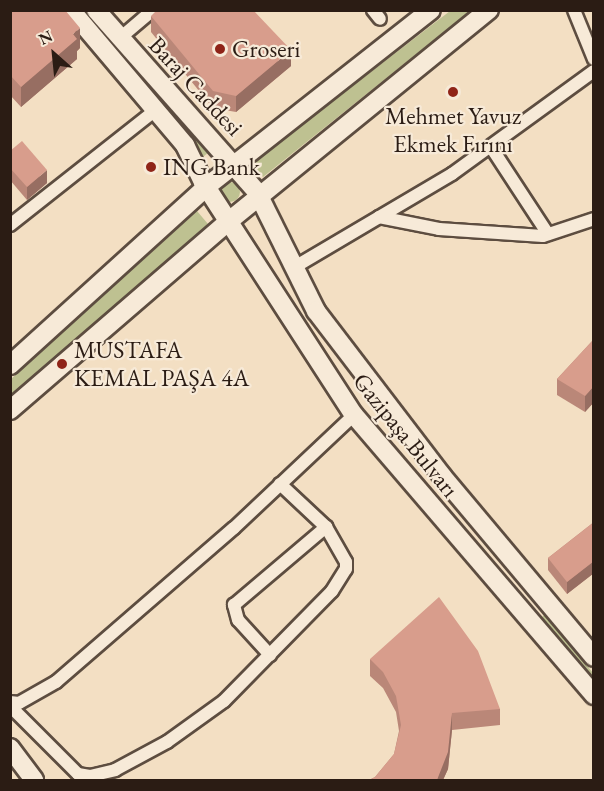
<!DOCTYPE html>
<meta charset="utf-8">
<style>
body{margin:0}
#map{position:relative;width:604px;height:791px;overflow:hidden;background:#f3dfc3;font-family:"EB Garamond",serif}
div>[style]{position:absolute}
.green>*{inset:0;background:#bec191}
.round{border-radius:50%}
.roads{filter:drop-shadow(2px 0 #5d4d40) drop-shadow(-2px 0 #5d4d40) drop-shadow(0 2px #5d4d40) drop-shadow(0 -2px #5d4d40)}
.street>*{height:12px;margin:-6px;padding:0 6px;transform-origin:6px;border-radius:6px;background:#f7ead8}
.secondary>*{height:18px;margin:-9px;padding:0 9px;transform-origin:9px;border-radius:9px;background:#f7ead8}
.wall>*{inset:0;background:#ba8778}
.shaded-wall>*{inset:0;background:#976e62}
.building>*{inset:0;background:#d89d8c}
.dots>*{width:16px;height:16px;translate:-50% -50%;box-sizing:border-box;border:3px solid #f7ead8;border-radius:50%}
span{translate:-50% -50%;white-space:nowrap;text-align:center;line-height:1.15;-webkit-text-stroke:4.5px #f7ead8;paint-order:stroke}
.poi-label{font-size:24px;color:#2b1c14}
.left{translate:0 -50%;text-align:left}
.street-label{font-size:24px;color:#2b1c14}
.frame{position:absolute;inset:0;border:12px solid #2b1c14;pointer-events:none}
.north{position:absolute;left:24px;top:24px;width:60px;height:60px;-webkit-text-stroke:4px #f7ead8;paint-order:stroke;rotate:333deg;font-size:16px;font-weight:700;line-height:24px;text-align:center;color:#2b1c14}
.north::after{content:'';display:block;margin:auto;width:21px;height:27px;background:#2b1c14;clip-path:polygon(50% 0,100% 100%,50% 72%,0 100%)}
</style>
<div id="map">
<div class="green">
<div style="clip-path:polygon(83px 11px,86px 11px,209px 152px,203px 157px)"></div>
<div style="clip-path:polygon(450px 11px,470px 11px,263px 177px,251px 164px)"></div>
<div class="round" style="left:220px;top:182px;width:20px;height:20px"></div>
<div style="clip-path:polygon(197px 211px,208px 224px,11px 396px,11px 379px)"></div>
<div style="clip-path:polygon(545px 614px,593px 673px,593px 684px,541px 618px)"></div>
</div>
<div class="roads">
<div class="street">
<div style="left:373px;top:10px;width:11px;rotate:52deg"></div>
<div style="left:574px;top:10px;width:53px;rotate:67.8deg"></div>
<div style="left:120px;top:38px;width:43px;rotate:-40.3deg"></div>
<div style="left:491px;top:147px;width:104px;rotate:56.8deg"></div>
<div style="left:379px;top:217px;width:61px;rotate:11.3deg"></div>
<div style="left:439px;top:229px;width:104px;rotate:3.9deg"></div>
<div style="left:543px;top:236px;width:54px;rotate:-18.4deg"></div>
<div style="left:10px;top:225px;width:187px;rotate:-38.3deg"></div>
<div style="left:293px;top:268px;width:185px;rotate:-30.6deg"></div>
<div style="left:452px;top:174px;width:175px;rotate:-36deg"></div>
<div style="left:270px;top:655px;width:47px;rotate:-132.4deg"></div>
<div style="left:238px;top:620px;width:16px;rotate:-105deg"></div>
<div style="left:234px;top:605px;width:121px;rotate:-40.3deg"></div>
<div style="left:10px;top:702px;width:9px;rotate:6deg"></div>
<div style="left:19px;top:703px;width:43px;rotate:-29.6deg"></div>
<div style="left:56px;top:682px;width:235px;rotate:-40.9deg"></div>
<div style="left:234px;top:528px;width:165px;rotate:-43.3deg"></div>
<div style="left:10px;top:706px;width:96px;rotate:45deg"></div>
<div style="left:78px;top:774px;width:12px;rotate:9deg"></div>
<div style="left:90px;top:776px;width:26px;rotate:-13deg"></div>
<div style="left:115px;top:770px;width:59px;rotate:-28.3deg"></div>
<div style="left:167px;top:742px;width:70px;rotate:-35.7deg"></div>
<div style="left:224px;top:701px;width:154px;rotate:-45.5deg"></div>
<div style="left:332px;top:591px;width:26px;rotate:-58deg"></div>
<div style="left:346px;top:569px;width:7px;rotate:-90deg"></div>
<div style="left:346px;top:562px;width:40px;rotate:-119.7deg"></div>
<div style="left:326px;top:527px;width:63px;rotate:-136.9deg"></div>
</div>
<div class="secondary">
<div style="left:71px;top:10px;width:177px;rotate:49.8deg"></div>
<div style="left:185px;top:145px;width:41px;rotate:64.1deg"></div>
<div style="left:203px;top:182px;width:278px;rotate:57.1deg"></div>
<div style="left:354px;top:415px;width:369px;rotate:49.4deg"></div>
<div style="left:96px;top:10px;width:243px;rotate:48.5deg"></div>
<div style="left:257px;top:192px;width:133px;rotate:63.6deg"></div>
<div style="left:316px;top:311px;width:208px;rotate:52.6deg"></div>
<div style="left:442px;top:476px;width:236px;rotate:50deg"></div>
<div style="left:10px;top:365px;width:265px;rotate:-42.2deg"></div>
<div style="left:206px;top:187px;width:286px;rotate:-38.2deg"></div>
<div style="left:10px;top:410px;width:289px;rotate:-40.8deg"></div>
<div style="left:229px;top:221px;width:335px;rotate:-39.1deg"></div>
<div style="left:10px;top:748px;width:40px;rotate:53deg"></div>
</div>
</div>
<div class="wall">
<div style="clip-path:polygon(10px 10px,80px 48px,77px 51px,77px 59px,21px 107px,10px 95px)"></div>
<div style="clip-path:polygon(151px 16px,291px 66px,236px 112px,213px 108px,151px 32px)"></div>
<div style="clip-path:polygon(10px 151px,47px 183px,27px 200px,10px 180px)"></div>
<div style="clip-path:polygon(594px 339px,594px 402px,585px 412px,557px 395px,557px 379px)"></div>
<div style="clip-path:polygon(594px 522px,594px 573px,567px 594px,548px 570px,548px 558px)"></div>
<div style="clip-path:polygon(370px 659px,500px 709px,500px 725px,452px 730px,448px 769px,443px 780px,369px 780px,375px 777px,394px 754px,399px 731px,396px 712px,383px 688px,370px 676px)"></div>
</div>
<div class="shaded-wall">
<div style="clip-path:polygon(80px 28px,80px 48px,77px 51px,77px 59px,21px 107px,21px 87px,73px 34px)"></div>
<div style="clip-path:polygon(291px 50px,291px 66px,236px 112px,236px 96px)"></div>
<div style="clip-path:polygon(47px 170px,47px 183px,27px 200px,27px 187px)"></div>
<div style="clip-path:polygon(594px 386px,594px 402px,585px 412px,585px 396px)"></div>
<div style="clip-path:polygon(594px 561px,594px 573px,567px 594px,567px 582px)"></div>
<div style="clip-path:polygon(452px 713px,452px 730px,448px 769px,443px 780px,437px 780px)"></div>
</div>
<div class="building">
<div style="clip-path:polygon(10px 10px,65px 10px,80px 28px,73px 34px,77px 39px,21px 87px,10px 75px)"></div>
<div style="clip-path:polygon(157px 10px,253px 10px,291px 50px,236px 96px,213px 91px,151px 16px)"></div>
<div style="clip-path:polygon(22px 141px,47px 170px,27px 187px,10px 168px,10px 151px)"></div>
<div style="clip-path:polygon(594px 339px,594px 386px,585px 396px,557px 379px)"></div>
<div style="clip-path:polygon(594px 522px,594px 561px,567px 582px,548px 558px)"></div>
<div style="clip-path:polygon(439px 597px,478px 651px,500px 709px,452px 713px,448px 752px,437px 780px,369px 780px,375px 777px,394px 754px,401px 725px,396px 696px,383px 672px,370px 659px)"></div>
</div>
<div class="dots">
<div style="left:220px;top:49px;background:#8f2418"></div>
<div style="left:453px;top:92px;background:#8f2418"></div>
<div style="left:151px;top:167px;background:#8f2418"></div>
<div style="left:62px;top:364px;background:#8f2418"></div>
</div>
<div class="poi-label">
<span class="left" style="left:232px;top:49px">Groseri</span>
<span style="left:453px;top:130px">Mehmet Yavuz<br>Ekmek Fırını</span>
<span class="left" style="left:163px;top:167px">ING Bank</span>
<span class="left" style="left:74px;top:364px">MUSTAFA<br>KEMAL PAŞA 4A</span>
</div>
<div class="street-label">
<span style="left:196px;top:86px;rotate:47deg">Baraj Caddesi</span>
<span style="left:406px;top:435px;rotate:51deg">Gazipaşa Bulvarı</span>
</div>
<div class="frame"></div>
<div class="north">N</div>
</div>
